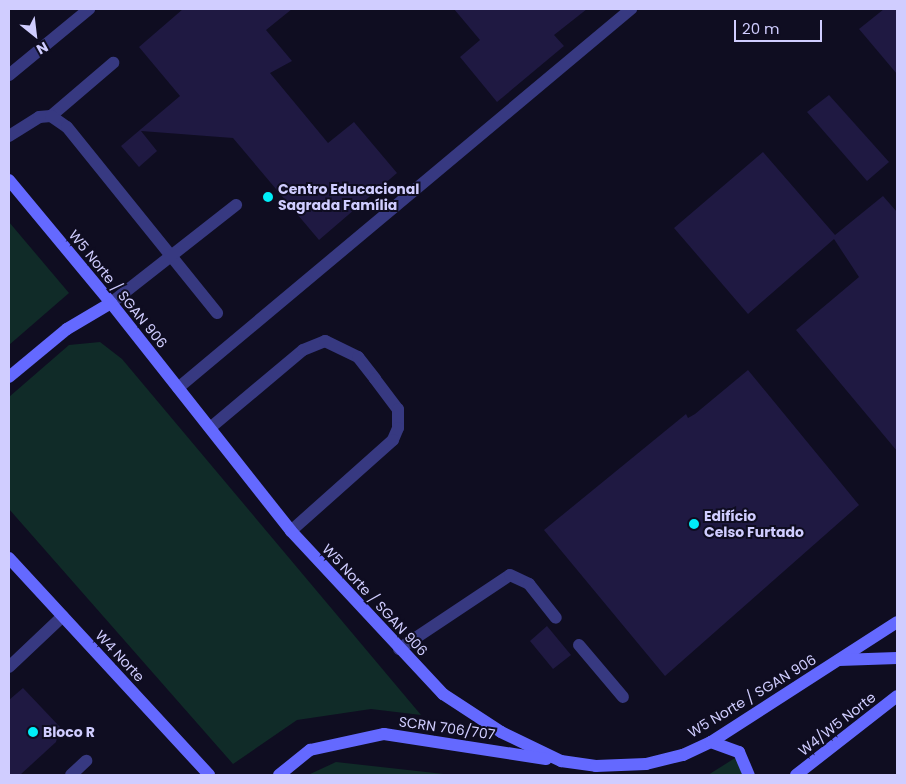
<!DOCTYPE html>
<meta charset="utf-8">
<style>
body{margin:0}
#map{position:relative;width:906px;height:784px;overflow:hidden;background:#0f0d21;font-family:Poppins,sans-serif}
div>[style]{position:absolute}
.green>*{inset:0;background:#102b28}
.building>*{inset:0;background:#1f1942}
.lane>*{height:12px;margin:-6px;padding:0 6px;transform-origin:6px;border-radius:6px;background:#373981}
.street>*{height:12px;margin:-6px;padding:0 6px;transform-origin:6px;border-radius:6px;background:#373981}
.secondary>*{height:12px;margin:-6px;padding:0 6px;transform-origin:6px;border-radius:6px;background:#6469ff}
.dots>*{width:14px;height:14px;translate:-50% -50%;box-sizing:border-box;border:2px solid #0f0d21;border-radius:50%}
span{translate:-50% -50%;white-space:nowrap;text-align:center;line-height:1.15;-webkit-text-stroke:4px #0f0d21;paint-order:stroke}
.poi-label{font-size:14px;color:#d0cdff;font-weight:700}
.left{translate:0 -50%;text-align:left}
.street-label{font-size:14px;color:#d0cdff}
.frame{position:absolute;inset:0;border:10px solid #d0cdff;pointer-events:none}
.north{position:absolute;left:10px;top:10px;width:50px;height:50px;-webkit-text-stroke:4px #0f0d21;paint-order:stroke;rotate:151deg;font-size:14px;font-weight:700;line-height:20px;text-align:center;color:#d0cdff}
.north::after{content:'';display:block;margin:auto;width:18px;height:22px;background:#d0cdff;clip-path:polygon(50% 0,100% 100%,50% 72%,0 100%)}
.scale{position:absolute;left:734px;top:20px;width:88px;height:22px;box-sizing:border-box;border:2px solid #d0cdff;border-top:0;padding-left:6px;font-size:15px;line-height:18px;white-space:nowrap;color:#d0cdff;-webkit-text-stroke:4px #0f0d21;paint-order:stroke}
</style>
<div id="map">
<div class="green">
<div style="clip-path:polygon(9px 222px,69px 293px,9px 345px)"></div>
<div style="clip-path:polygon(100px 342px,122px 359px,421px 715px,371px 709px,297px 720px,233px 764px,9px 509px,9px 397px,69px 345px)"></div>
<div style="clip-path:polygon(735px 758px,743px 767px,742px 775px,708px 775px)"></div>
<div style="clip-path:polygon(336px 762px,453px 775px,308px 775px)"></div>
</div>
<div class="building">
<div style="clip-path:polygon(183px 9px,292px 9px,266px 30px,292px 61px,270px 73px,328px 143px,354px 122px,397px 173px,319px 240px,233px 138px,141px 131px,157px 151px,139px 167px,121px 146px,180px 96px,139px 47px)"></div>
<div style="clip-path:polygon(454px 9px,587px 9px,554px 35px,564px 46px,497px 102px,460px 57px,480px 40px)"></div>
<div style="clip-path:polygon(884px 9px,897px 9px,897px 74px,859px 29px)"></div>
<div style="clip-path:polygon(829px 95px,889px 162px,867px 181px,807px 112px)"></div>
<div style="clip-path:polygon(763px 152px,835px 235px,883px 196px,897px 212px,897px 451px,796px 330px,859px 277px,834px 239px,748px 314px,674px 228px)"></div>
<div style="clip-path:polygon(748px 370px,859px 505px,665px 676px,544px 530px,686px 414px,688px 418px,695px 414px)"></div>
<div style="clip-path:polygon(547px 626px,571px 655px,553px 669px,530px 641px)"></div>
<div style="clip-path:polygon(23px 688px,60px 727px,56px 742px,20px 775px,9px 775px,9px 700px)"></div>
</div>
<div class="lane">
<div style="left:51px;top:116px;width:82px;rotate:-40.5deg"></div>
<div style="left:9px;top:136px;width:36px;rotate:-32deg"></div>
<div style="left:39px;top:117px;width:12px;rotate:-5deg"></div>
<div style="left:51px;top:116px;width:19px;rotate:35deg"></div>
<div style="left:67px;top:127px;width:239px;rotate:51.1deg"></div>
<div style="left:111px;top:303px;width:159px;rotate:-38.1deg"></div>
<div style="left:178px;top:388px;width:591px;rotate:-39.92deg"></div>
<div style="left:210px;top:428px;width:121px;rotate:-40deg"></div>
<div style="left:303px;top:350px;width:24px;rotate:-22deg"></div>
<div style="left:325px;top:341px;width:37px;rotate:26deg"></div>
<div style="left:358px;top:357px;width:28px;rotate:52deg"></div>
<div style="left:375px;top:379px;width:38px;rotate:53deg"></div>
<div style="left:398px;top:409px;width:19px;rotate:90deg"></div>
<div style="left:398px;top:428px;width:13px;rotate:113deg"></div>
<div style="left:393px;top:440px;width:137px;rotate:138.3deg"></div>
<div style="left:579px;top:645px;width:68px;rotate:49.8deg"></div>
<div style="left:399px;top:649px;width:133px;rotate:-33.7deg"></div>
<div style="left:510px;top:575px;width:21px;rotate:25deg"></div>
<div style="left:529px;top:584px;width:43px;rotate:51.5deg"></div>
</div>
<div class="street">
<div style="left:9px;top:75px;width:104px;rotate:-39.5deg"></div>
<div style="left:9px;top:667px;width:74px;rotate:-43.4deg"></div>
<div style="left:71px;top:775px;width:21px;rotate:-43deg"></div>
</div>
<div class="secondary">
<div style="left:9px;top:180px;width:160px;rotate:50.3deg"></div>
<div style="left:111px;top:303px;width:290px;rotate:51.7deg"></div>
<div style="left:291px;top:531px;width:223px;rotate:47deg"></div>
<div style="left:443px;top:694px;width:69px;rotate:33.2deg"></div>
<div style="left:501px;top:732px;width:67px;rotate:25.8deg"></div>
<div style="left:561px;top:761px;width:35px;rotate:8deg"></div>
<div style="left:596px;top:766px;width:50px;rotate:-2.3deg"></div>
<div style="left:646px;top:764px;width:38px;rotate:-14deg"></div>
<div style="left:683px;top:755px;width:31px;rotate:-25deg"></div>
<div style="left:711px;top:742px;width:221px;rotate:-32.8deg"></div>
<div style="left:9px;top:377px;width:75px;rotate:-39.6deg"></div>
<div style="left:67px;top:329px;width:51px;rotate:-30.6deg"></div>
<div style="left:9px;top:558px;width:295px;rotate:47.3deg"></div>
<div style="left:839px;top:660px;width:58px;rotate:-2deg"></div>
<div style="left:711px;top:742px;width:30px;rotate:20deg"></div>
<div style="left:739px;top:752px;width:25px;rotate:67deg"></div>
<div style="left:279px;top:775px;width:40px;rotate:-39deg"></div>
<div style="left:310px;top:750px;width:76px;rotate:-12.2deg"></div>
<div style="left:384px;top:734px;width:164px;rotate:8.8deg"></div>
<div style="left:796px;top:775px;width:128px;rotate:-38deg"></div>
</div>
<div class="dots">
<div style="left:268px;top:197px;background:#00eef8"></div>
<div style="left:694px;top:524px;background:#00eef8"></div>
<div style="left:33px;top:732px;background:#00eef8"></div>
</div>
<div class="poi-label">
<span class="left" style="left:278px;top:197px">Centro Educacional<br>Sagrada Família</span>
<span class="left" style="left:704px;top:524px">Edifício<br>Celso Furtado</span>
<span class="left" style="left:43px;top:732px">Bloco R</span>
</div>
<div class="street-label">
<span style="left:118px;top:289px;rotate:51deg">W5 Norte / SGAN 906</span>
<span style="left:375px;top:600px;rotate:47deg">W5 Norte / SGAN 906</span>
<span style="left:120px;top:656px;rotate:47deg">W4 Norte</span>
<span style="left:752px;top:696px;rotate:-31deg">W5 Norte / SGAN 906</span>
<span style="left:837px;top:724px;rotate:-38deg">W4/W5 Norte</span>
<span style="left:447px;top:728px;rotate:8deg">SCRN 706/707</span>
</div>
<div class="frame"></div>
<div class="north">N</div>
<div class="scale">20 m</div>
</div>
